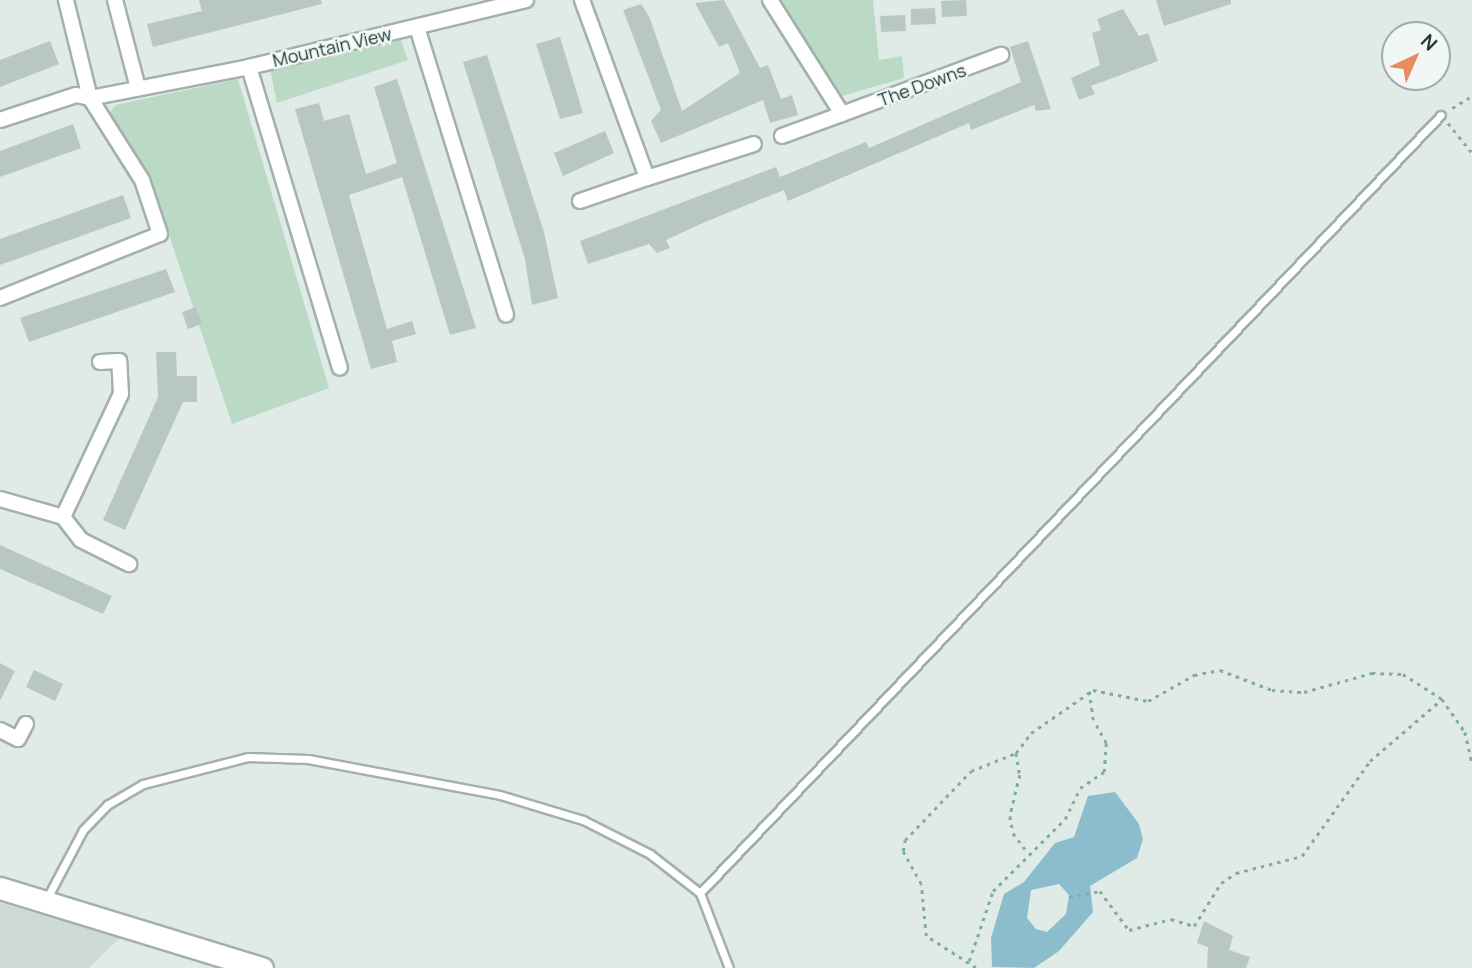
<!DOCTYPE html>
<style>
body{margin:0}
#map{position:relative;width:1472px;height:968px;overflow:hidden;background:#e0eae6;font-family:Manrope,sans-serif}
div>[style]{position:absolute}
.built>*{inset:0;background:#cedad5}
.green>*{inset:0;background:#badac5}
.water>*{inset:0;background:#8bbdcc}
.building>*{inset:0;background:#b9c7c2}
.path>*{height:2.5px;margin-top:-1.25px;transform-origin:0;background:repeating-linear-gradient(90deg,#82aca2 0 3.5px,transparent 0 8.5px)}
.roads{filter:drop-shadow(2px 0 #a3b1ad) drop-shadow(-2px 0 #a3b1ad) drop-shadow(0 2px #a3b1ad) drop-shadow(0 -2px #a3b1ad)}
.lane>*{height:7px;margin:-3.5px;padding:0 3.5px;transform-origin:3.5px;border-radius:3.5px;background:#fff}
.street>*{height:14px;margin:-7px;padding:0 7px;transform-origin:7px;border-radius:7px;background:#fff}
.secondary>*{height:21px;margin:-10.5px;padding:0 10.5px;transform-origin:10.5px;border-radius:10.5px;background:#fff}
span{translate:-50% -50%;white-space:nowrap;text-align:center;line-height:1.15;-webkit-text-stroke:5px #f0f7f4;paint-order:stroke}
.street-label{font-size:18px;color:#223935}
.north{position:absolute;left:1381px;top:21px;width:70px;height:70px;box-sizing:border-box;background:#f0f7f4;border:2px solid #9eaba8;border-radius:50%;rotate:44deg;font-size:19px;font-weight:700;line-height:28px;text-align:center;color:#223935}
.north::after{content:'';display:block;margin:auto;width:24px;height:32px;background:#ea8b5e;clip-path:polygon(50% 0,100% 100%,50% 72%,0 100%)}
</style>
<div id="map">
<div class="built">
<div style="clip-path:polygon(0 903px,121px 937px,89px 968px,0 968px)"></div>
</div>
<div class="green">
<div style="clip-path:polygon(776px 0,873px 0,879px 60px,902px 56px,904px 78px,842px 96px)"></div>
<div style="clip-path:polygon(401px 40px,408px 60px,277px 103px,270px 69px)"></div>
<div style="clip-path:polygon(238px 79px,329px 388px,232px 424px,170px 238px,146px 178px,109px 114px,115px 105px)"></div>
</div>
<div class="water">
<div style="clip-path:polygon(evenodd,1115px 792px,1139px 824px,1143px 839px,1137px 858px,1090px 886px,1093px 912px,1059px 951px,1034px 968px,992px 967px,991px 938px,1004px 894px,1024px 882px,1055px 843px,1074px 837px,1088px 796px,1115px 792px,1059px 884px,1069px 895px,1066px 914px,1047px 932px,1036px 929px,1027px 918px,1031px 890px,1059px 884px)"></div>
</div>
<div class="building">
<div style="clip-path:polygon(199px 0,321px 0,322px 4px,153px 47px,147px 24px,202px 11px)"></div>
<div style="clip-path:polygon(724px 0,760px 68px,768px 65px,781px 99px,792px 95px,798px 115px,770px 123px,763px 100px,661px 143px,651px 121px,661px 110px,623px 10px,641px 4px,649px 16px,682px 111px,740px 73px,728px 43px,719px 47px,695px 3px)"></div>
<div style="clip-path:polygon(966px 0,967px 16px,942px 17px,941px 1px)"></div>
<div style="clip-path:polygon(1156px 0,1231px 0,1231px 4px,1164px 26px)"></div>
<div style="clip-path:polygon(935px 8px,936px 24px,911px 25px,911px 9px)"></div>
<div style="clip-path:polygon(1123px 9px,1139px 36px,1148px 33px,1158px 61px,1091px 86px,1095px 94px,1079px 100px,1071px 78px,1100px 65px,1092px 33px,1101px 30px,1097px 19px)"></div>
<div style="clip-path:polygon(905px 15px,906px 31px,881px 32px,880px 16px)"></div>
<div style="clip-path:polygon(560px 37px,583px 113px,560px 119px,536px 44px)"></div>
<div style="clip-path:polygon(50px 41px,59px 64px,0 87px,0 60px)"></div>
<div style="clip-path:polygon(1028px 41px,1051px 109px,1036px 111px,1034px 105px,971px 130px,969px 123px,788px 201px,784px 190px,705px 222px,666px 240px,670px 248px,657px 253px,649px 244px,588px 264px,580px 241px,776px 167px,780px 177px,866px 142px,869px 148px,1021px 82px,1010px 47px)"></div>
<div style="clip-path:polygon(487px 55px,544px 232px,558px 298px,532px 305px,525px 259px,463px 62px)"></div>
<div style="clip-path:polygon(397px 79px,476px 328px,450px 335px,402px 177px,349px 195px,387px 329px,412px 321px,416px 334px,392px 341px,397px 362px,371px 369px,295px 109px,319px 103px,324px 121px,349px 114px,366px 174px,397px 163px,374px 87px)"></div>
<div style="clip-path:polygon(73px 124px,81px 148px,0 177px,0 151px)"></div>
<div style="clip-path:polygon(605px 131px,614px 153px,563px 176px,554px 153px)"></div>
<div style="clip-path:polygon(123px 195px,131px 218px,0 265px,0 239px)"></div>
<div style="clip-path:polygon(166px 269px,175px 292px,29px 342px,20px 318px)"></div>
<div style="clip-path:polygon(196px 307px,202px 324px,188px 329px,182px 312px)"></div>
<div style="clip-path:polygon(156px 352px,176px 352px,177px 376px,197px 376px,197px 402px,183px 402px,125px 530px,103px 520px,158px 397px)"></div>
<div style="clip-path:polygon(0 545px,112px 596px,103px 614px,0 569px)"></div>
<div style="clip-path:polygon(0 663px,15px 671px,0 701px)"></div>
<div style="clip-path:polygon(34px 670px,63px 684px,55px 701px,26px 687px)"></div>
<div style="clip-path:polygon(1204px 921px,1233px 936px,1229px 950px,1250px 957px,1246px 968px,1207px 968px,1208px 947px,1197px 943px)"></div>
</div>
<div class="path">
<div style="left:1452px;top:108px;width:23px;rotate:-31deg"></div>
<div style="left:1448px;top:123px;width:38px;rotate:51deg"></div>
<div style="left:1016px;top:753px;width:22px;rotate:80deg"></div>
<div style="left:1020px;top:775px;width:42px;rotate:103.7deg"></div>
<div style="left:1010px;top:816px;width:17px;rotate:80deg"></div>
<div style="left:1013px;top:833px;width:25px;rotate:53deg"></div>
<div style="left:1069px;top:897px;width:32px;rotate:-11deg"></div>
<div style="left:1100px;top:891px;width:49px;rotate:53.4deg"></div>
<div style="left:1129px;top:930px;width:43px;rotate:-14.7deg"></div>
<div style="left:1171px;top:919px;width:24px;rotate:17deg"></div>
<div style="left:1194px;top:926px;width:51px;rotate:-57.9deg"></div>
<div style="left:1221px;top:883px;width:18px;rotate:-34deg"></div>
<div style="left:1236px;top:873px;width:68px;rotate:-14.4deg"></div>
<div style="left:1302px;top:856px;width:117px;rotate:-54.4deg"></div>
<div style="left:1370px;top:761px;width:95px;rotate:-40.7deg"></div>
<div style="left:969px;top:961px;width:74px;rotate:-71.1deg"></div>
<div style="left:993px;top:891px;width:102px;rotate:-45deg"></div>
<div style="left:1065px;top:819px;width:34px;rotate:-64deg"></div>
<div style="left:1080px;top:788px;width:29px;rotate:-34deg"></div>
<div style="left:1104px;top:772px;width:29px;rotate:-86deg"></div>
<div style="left:1106px;top:743px;width:26px;rotate:-119deg"></div>
<div style="left:1093px;top:720px;width:29px;rotate:-98deg"></div>
<div style="left:976px;top:968px;width:59px;rotate:-147.4deg"></div>
<div style="left:926px;top:936px;width:52px;rotate:-95.5deg"></div>
<div style="left:921px;top:884px;width:38px;rotate:-119deg"></div>
<div style="left:903px;top:851px;width:11px;rotate:-80deg"></div>
<div style="left:905px;top:840px;width:95px;rotate:-46.3deg"></div>
<div style="left:971px;top:771px;width:48px;rotate:-21.8deg"></div>
<div style="left:1016px;top:753px;width:25px;rotate:-53deg"></div>
<div style="left:1031px;top:733px;width:75px;rotate:-34.7deg"></div>
<div style="left:1093px;top:690px;width:56px;rotate:11.3deg"></div>
<div style="left:1148px;top:701px;width:53px;rotate:-29.5deg"></div>
<div style="left:1194px;top:675px;width:26px;rotate:-11deg"></div>
<div style="left:1220px;top:670px;width:56px;rotate:21deg"></div>
<div style="left:1272px;top:690px;width:32px;rotate:4deg"></div>
<div style="left:1304px;top:692px;width:71px;rotate:-15.6deg"></div>
<div style="left:1372px;top:673px;width:31px;rotate:2deg"></div>
<div style="left:1403px;top:674px;width:46px;rotate:32.7deg"></div>
<div style="left:1442px;top:699px;width:40px;rotate:55.1deg"></div>
<div style="left:1465px;top:732px;width:32px;rotate:77deg"></div>
</div>
<div class="roads">
<div class="lane">
<div style="left:700px;top:893px;width:1074px;rotate:-46.4deg"></div>
<div style="left:46px;top:900px;width:79px;rotate:-62.1deg"></div>
<div style="left:83px;top:830px;width:35px;rotate:-46deg"></div>
<div style="left:107px;top:805px;width:42px;rotate:-30.3deg"></div>
<div style="left:143px;top:784px;width:108px;rotate:-14.4deg"></div>
<div style="left:248px;top:757px;width:60px;rotate:1.9deg"></div>
<div style="left:308px;top:759px;width:195px;rotate:10.6deg"></div>
<div style="left:500px;top:795px;width:87px;rotate:16.8deg"></div>
<div style="left:583px;top:820px;width:75px;rotate:26.9deg"></div>
<div style="left:650px;top:854px;width:63px;rotate:38deg"></div>
<div style="left:700px;top:893px;width:80px;rotate:68.9deg"></div>
</div>
<div class="street">
<div style="left:115px;top:0;width:91px;rotate:75.4deg"></div>
<div style="left:582px;top:0;width:189px;rotate:69.9deg"></div>
<div style="left:647px;top:178px;width:112px;rotate:-17.6deg"></div>
<div style="left:770px;top:0;width:135px;rotate:57.7deg"></div>
<div style="left:842px;top:114px;width:170px;rotate:-20.4deg"></div>
<div style="left:417px;top:27px;width:301px;rotate:72.8deg"></div>
<div style="left:249px;top:67px;width:314px;rotate:73.2deg"></div>
<div style="left:0;top:120px;width:80px;rotate:-18.2deg"></div>
<div style="left:76px;top:95px;width:14px;rotate:12deg"></div>
<div style="left:90px;top:98px;width:162px;rotate:-11deg"></div>
<div style="left:249px;top:67px;width:285px;rotate:-13.6deg"></div>
<div style="left:782px;top:136px;width:64px;rotate:-20.1deg"></div>
<div style="left:580px;top:201px;width:71px;rotate:-18.9deg"></div>
<div style="left:0;top:298px;width:172px;rotate:-21.8deg"></div>
<div style="left:160px;top:234px;width:57px;rotate:-108.4deg"></div>
<div style="left:142px;top:180px;width:97px;rotate:-122.4deg"></div>
<div style="left:90px;top:98px;width:101px;rotate:-103.8deg"></div>
<div style="left:0;top:499px;width:66px;rotate:15.9deg"></div>
<div style="left:63px;top:517px;width:136px;rotate:-64.8deg"></div>
<div style="left:121px;top:394px;width:33px;rotate:-93deg"></div>
<div style="left:119px;top:361px;width:19px;rotate:177deg"></div>
<div style="left:63px;top:517px;width:29px;rotate:52deg"></div>
<div style="left:81px;top:540px;width:54px;rotate:26.6deg"></div>
<div style="left:0;top:730px;width:20px;rotate:27deg"></div>
<div style="left:18px;top:739px;width:17px;rotate:-62deg"></div>
</div>
<div class="secondary">
<div style="left:0;top:888px;width:274px;rotate:17deg"></div>
</div>
</div>
<div class="street-label">
<span style="left:332px;top:47px;rotate:-13deg">Mountain View</span>
<span style="left:922px;top:85px;rotate:-20deg">The Downs</span>
</div>
<div class="north">N</div>
</div>
